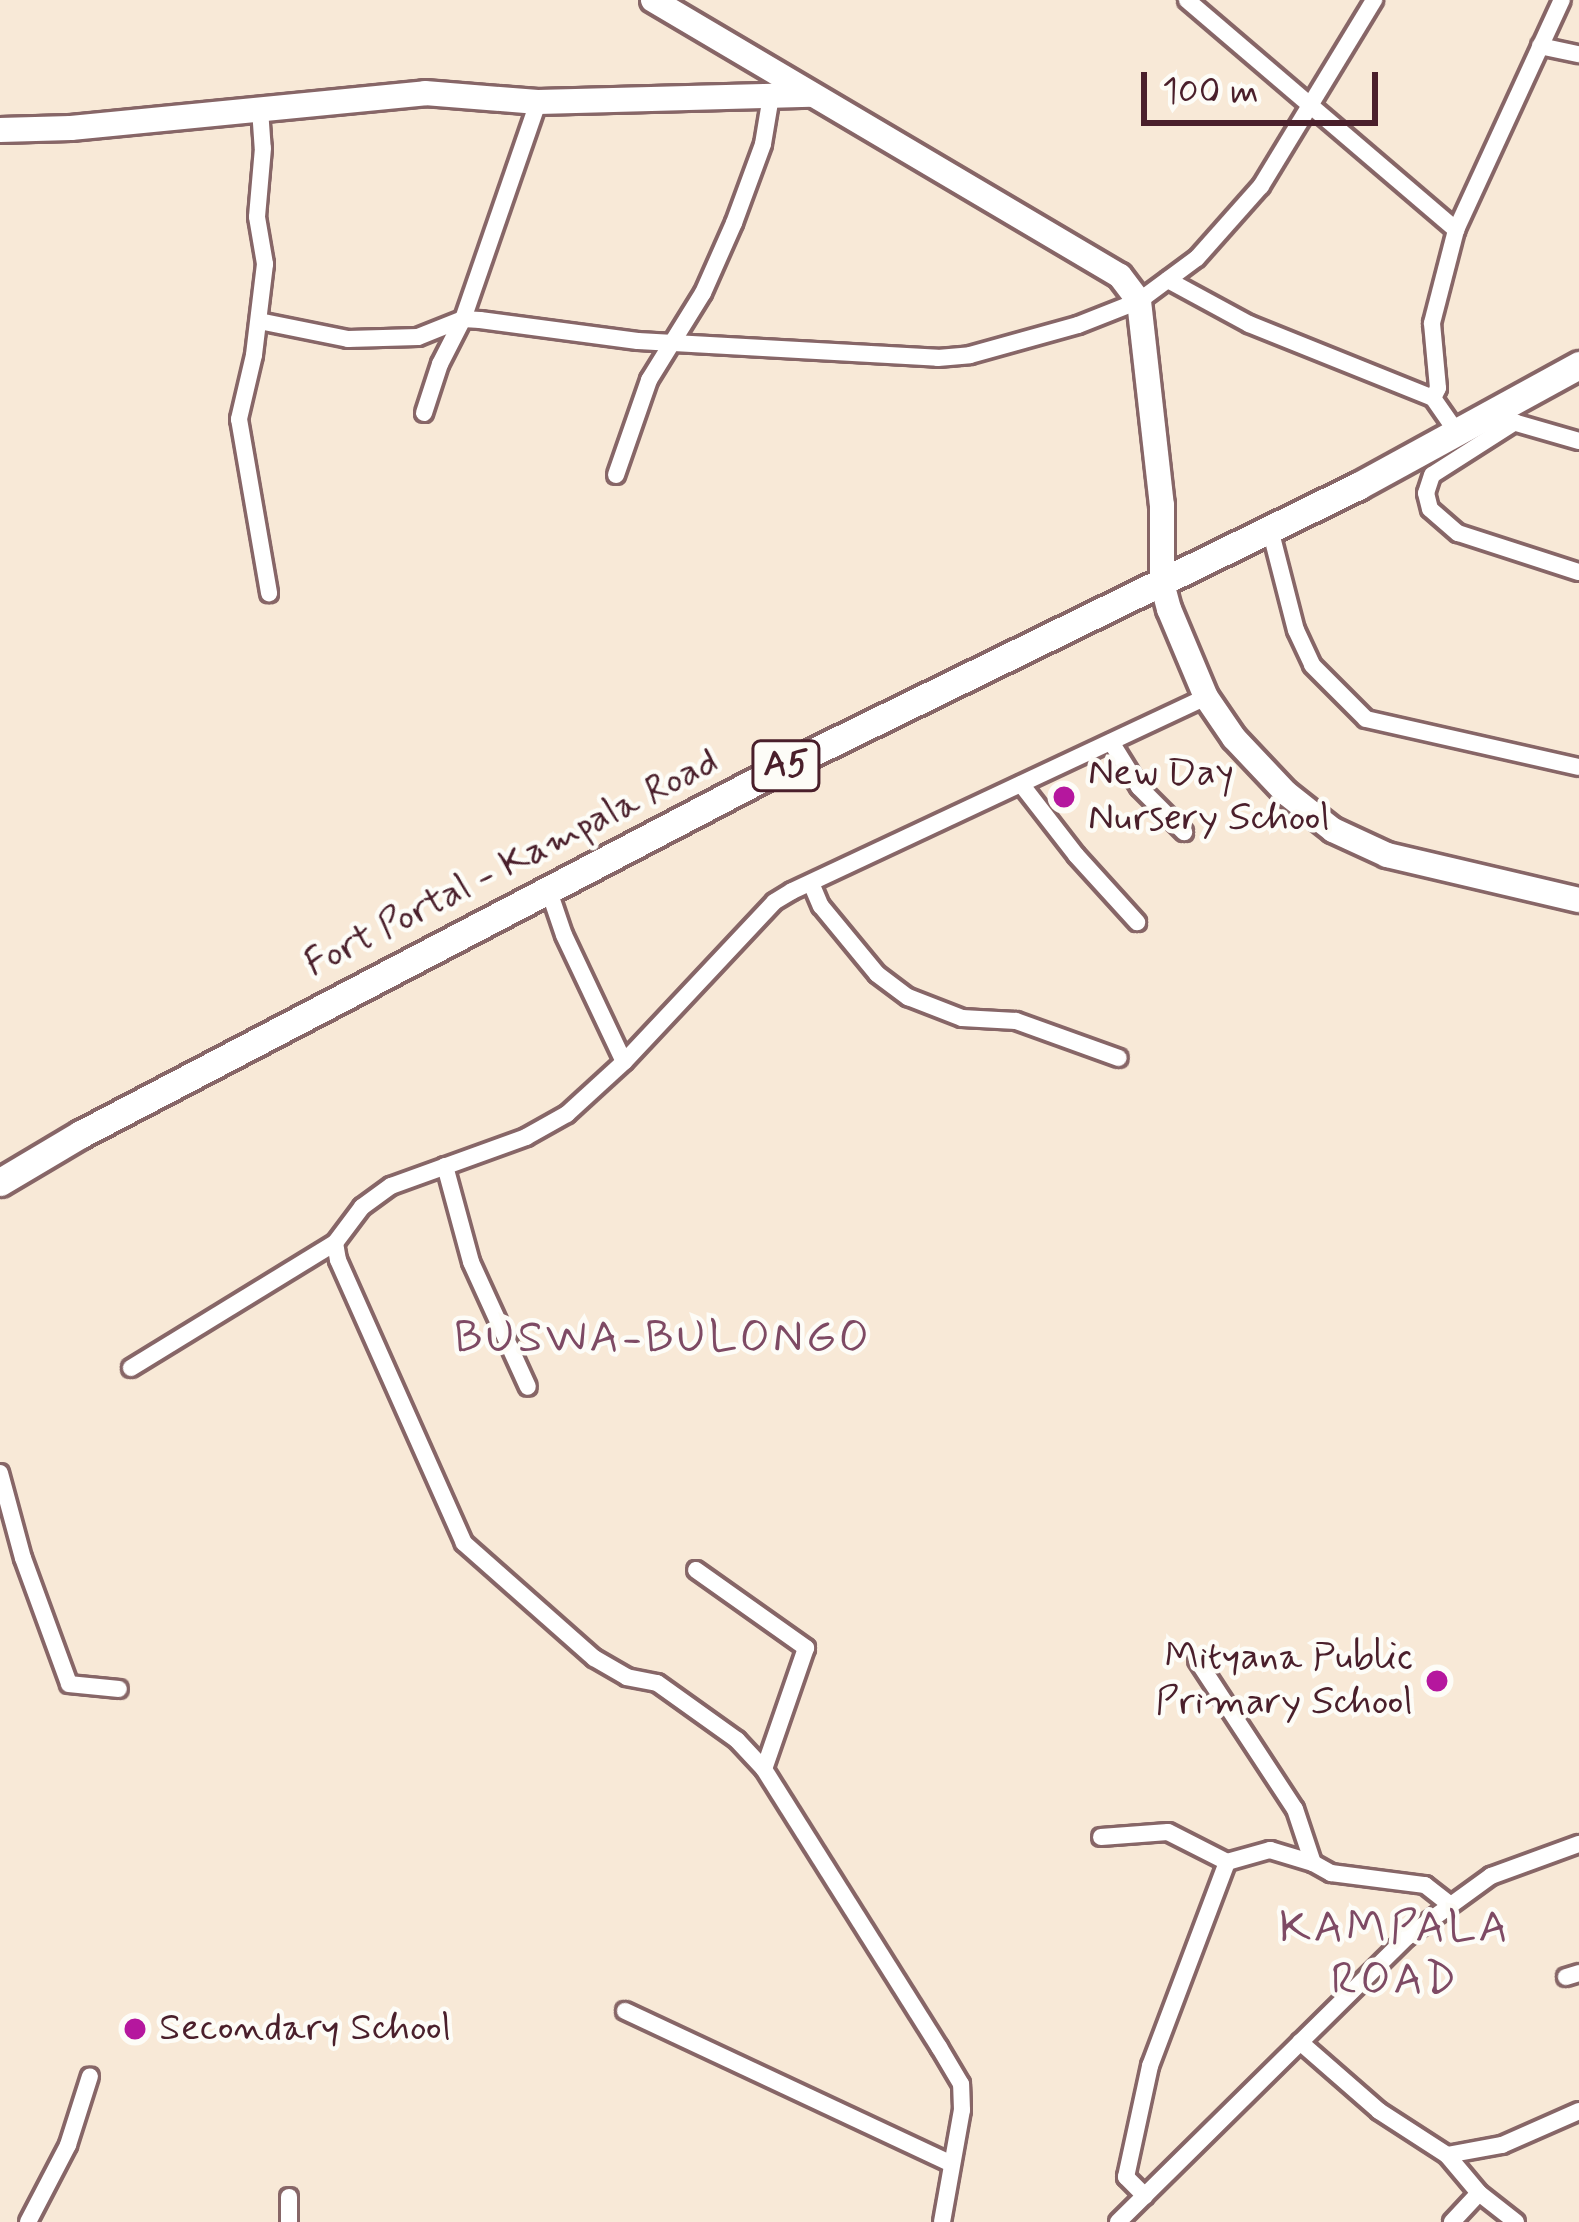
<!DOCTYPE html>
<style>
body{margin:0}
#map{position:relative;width:1579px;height:2222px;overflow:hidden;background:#f8e9d7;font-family:Mynerve,sans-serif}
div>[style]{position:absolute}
.roads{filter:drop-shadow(3px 0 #876667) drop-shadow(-3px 0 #876667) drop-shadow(0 3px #876667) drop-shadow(0 -3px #876667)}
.street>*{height:16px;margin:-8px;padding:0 8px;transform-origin:8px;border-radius:8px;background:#fff}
.secondary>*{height:24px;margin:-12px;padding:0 12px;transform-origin:12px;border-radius:12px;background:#fff}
.primary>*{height:27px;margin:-13.5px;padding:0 13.5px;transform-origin:13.5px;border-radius:13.5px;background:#fff}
.dots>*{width:33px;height:33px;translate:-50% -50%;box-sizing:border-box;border:6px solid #fdfcf7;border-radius:50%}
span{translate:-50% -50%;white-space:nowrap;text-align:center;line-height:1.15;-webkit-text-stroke:9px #fdfcf7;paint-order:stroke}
.shield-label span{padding:3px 9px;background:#fdfcf7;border:3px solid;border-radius:9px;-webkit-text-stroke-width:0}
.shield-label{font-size:36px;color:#4a1f2b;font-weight:700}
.poi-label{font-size:39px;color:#4a1f2b}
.left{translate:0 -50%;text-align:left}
.right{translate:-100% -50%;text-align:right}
.street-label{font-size:39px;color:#4a1f2b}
.quarter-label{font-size:45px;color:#7e4a64;letter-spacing:3px}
.scale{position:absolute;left:1141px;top:72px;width:237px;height:54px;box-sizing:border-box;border:6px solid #4a1f2b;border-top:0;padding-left:15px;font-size:36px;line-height:42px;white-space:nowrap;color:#4a1f2b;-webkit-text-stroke:9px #fdfcf7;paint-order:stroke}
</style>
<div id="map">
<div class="roads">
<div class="street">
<div style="left:1187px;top:0;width:354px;rotate:40.5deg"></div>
<div style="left:1540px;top:46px;width:40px;rotate:12deg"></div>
<div style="left:260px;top:109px;width:39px;rotate:86deg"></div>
<div style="left:263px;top:148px;width:69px;rotate:95deg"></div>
<div style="left:257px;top:217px;width:48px;rotate:80.3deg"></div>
<div style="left:265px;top:264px;width:92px;rotate:96.9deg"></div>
<div style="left:254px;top:355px;width:66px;rotate:103.2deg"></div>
<div style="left:239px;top:419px;width:177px;rotate:80.2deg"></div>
<div style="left:1168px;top:280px;width:92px;rotate:28.5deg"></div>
<div style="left:1249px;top:324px;width:198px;rotate:21.9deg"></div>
<div style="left:1433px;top:398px;width:40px;rotate:55.1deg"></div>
<div style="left:259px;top:321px;width:91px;rotate:11.4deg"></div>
<div style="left:348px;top:339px;width:70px;rotate:-1.6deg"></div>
<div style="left:418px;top:337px;width:48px;rotate:-21.8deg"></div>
<div style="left:463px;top:319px;width:17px;rotate:3deg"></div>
<div style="left:480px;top:320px;width:159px;rotate:7.6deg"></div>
<div style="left:638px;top:341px;width:300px;rotate:3.2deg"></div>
<div style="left:938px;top:358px;width:32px;rotate:-5deg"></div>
<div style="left:970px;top:355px;width:112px;rotate:-15.5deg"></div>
<div style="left:1078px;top:325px;width:66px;rotate:-21.5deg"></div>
<div style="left:1139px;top:301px;width:72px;rotate:-36.6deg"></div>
<div style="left:1197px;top:258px;width:96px;rotate:-48.4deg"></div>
<div style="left:1261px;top:186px;width:218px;rotate:-58.7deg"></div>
<div style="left:1433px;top:398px;width:11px;rotate:-63deg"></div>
<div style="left:1438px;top:388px;width:65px;rotate:-95.3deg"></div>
<div style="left:1432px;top:323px;width:96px;rotate:-75.5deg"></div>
<div style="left:1456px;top:230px;width:253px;rotate:-65.3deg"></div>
<div style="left:424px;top:413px;width:52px;rotate:-71.9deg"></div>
<div style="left:440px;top:364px;width:51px;rotate:-62.9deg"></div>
<div style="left:463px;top:319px;width:230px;rotate:-70.9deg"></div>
<div style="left:1506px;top:420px;width:76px;rotate:16deg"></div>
<div style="left:1515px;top:422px;width:98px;rotate:147.4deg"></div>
<div style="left:1432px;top:475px;width:19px;rotate:108deg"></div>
<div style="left:1426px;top:493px;width:16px;rotate:76deg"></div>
<div style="left:1430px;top:509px;width:37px;rotate:41deg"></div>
<div style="left:1458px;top:533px;width:127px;rotate:17.9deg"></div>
<div style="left:616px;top:475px;width:101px;rotate:-70.8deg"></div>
<div style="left:649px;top:380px;width:102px;rotate:-58.2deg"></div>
<div style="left:703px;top:293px;width:77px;rotate:-66.1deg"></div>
<div style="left:734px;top:223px;width:84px;rotate:-69.8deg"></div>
<div style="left:763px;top:144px;width:49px;rotate:-80.5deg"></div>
<div style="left:1270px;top:529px;width:104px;rotate:75.6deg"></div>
<div style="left:1296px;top:630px;width:38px;rotate:65deg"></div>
<div style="left:1312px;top:665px;width:76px;rotate:45deg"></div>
<div style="left:1366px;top:719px;width:218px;rotate:12.7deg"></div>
<div style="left:1111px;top:742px;width:53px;rotate:58.1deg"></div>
<div style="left:1139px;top:787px;width:64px;rotate:45deg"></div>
<div style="left:1021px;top:784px;width:90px;rotate:52.2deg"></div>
<div style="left:1076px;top:855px;width:91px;rotate:47.7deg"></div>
<div style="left:811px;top:883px;width:25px;rotate:67deg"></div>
<div style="left:821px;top:906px;width:88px;rotate:50.5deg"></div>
<div style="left:877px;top:974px;width:39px;rotate:37deg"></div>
<div style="left:908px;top:997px;width:58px;rotate:21.3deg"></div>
<div style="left:962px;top:1018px;width:54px;rotate:3.2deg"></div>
<div style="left:1016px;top:1021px;width:109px;rotate:19.8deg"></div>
<div style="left:549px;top:891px;width:46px;rotate:71.2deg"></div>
<div style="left:564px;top:935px;width:140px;rotate:64.7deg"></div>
<div style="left:445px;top:1166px;width:99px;rotate:74.8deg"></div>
<div style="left:471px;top:1262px;width:137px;rotate:65.5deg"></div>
<div style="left:131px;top:1368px;width:239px;rotate:-31.5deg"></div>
<div style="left:0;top:1473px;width:88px;rotate:74.9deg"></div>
<div style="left:23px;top:1558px;width:134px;rotate:69.9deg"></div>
<div style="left:69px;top:1684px;width:50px;rotate:5.7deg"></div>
<div style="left:696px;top:1570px;width:135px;rotate:35.3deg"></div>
<div style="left:806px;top:1648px;width:128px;rotate:109.1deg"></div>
<div style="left:1197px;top:1660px;width:178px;rotate:56.7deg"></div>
<div style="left:1295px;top:1809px;width:57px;rotate:71.6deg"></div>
<div style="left:1313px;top:1863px;width:21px;rotate:29deg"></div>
<div style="left:1331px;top:1873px;width:95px;rotate:7.3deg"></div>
<div style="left:1425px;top:1885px;width:31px;rotate:38deg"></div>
<div style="left:1101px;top:1837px;width:67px;rotate:-4.3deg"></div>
<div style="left:1168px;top:1832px;width:66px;rotate:27deg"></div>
<div style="left:1227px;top:1862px;width:45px;rotate:-15.6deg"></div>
<div style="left:1270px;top:1850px;width:45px;rotate:16.8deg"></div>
<div style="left:1566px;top:1977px;width:14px;rotate:-17deg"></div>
<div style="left:625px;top:2011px;width:360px;rotate:25.1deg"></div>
<div style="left:1300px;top:2042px;width:105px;rotate:41.1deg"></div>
<div style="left:1379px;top:2111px;width:81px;rotate:32.9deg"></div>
<div style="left:1447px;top:2155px;width:56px;rotate:-10.3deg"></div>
<div style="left:1502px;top:2145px;width:84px;rotate:-23.8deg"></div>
<div style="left:1447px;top:2155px;width:50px;rotate:49.9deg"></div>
<div style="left:1479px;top:2193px;width:40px;rotate:133deg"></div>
<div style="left:1479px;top:2193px;width:47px;rotate:38.1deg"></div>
<div style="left:1145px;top:2196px;width:27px;rotate:-135deg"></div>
<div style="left:1126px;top:2177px;width:114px;rotate:-77.8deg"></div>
<div style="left:1150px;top:2066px;width:218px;rotate:-69.3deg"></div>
<div style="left:289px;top:2197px;width:25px;rotate:90deg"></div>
<div style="left:28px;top:2222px;width:87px;rotate:-62.5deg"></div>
<div style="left:68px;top:2145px;width:72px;rotate:-72.3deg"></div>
<div style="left:942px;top:2222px;width:114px;rotate:-79.9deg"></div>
<div style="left:962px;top:2110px;width:26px;rotate:-92deg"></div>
<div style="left:961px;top:2084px;width:43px;rotate:-120.7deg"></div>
<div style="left:939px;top:2047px;width:328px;rotate:-122.2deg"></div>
<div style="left:764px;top:1769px;width:40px;rotate:-133deg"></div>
<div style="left:737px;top:1740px;width:98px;rotate:-144.5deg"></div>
<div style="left:657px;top:1683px;width:31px;rotate:-169deg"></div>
<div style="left:627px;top:1677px;width:38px;rotate:-150deg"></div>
<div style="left:594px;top:1658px;width:174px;rotate:-138.5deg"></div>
<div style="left:464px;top:1543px;width:310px;rotate:-114deg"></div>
<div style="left:338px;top:1260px;width:17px;rotate:-100deg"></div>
<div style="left:335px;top:1243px;width:45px;rotate:-53.1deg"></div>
<div style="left:362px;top:1207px;width:36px;rotate:-36deg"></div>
<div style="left:391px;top:1186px;width:144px;rotate:-19.9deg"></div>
<div style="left:526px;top:1137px;width:47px;rotate:-29.3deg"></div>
<div style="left:567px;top:1114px;width:77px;rotate:-42.4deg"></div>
<div style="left:624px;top:1062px;width:219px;rotate:-46.8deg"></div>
<div style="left:774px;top:902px;width:21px;rotate:-31deg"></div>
<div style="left:792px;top:891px;width:457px;rotate:-25.1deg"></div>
<div style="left:1118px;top:2222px;width:406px;rotate:-44.6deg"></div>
<div style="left:1407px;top:1937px;width:104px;rotate:-36deg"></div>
<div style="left:1491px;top:1876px;width:94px;rotate:-20deg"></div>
</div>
<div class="secondary">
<div style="left:653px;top:0;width:542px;rotate:30.58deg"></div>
<div style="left:1120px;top:276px;width:31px;rotate:53deg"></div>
<div style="left:1139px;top:301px;width:205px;rotate:83.6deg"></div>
<div style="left:1162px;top:505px;width:78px;rotate:90deg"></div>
<div style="left:1162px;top:583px;width:27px;rotate:75deg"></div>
<div style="left:1169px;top:609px;width:95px;rotate:67.2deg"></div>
<div style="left:1206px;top:697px;width:50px;rotate:55.7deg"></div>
<div style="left:1234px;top:738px;width:76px;rotate:46.6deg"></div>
<div style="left:1286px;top:793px;width:60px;rotate:38.2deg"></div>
<div style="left:1333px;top:830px;width:60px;rotate:24.8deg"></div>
<div style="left:1387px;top:855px;width:197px;rotate:13.2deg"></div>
<div style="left:0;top:130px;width:71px;rotate:-1.6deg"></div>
<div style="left:71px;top:128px;width:356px;rotate:-5.6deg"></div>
<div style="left:425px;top:93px;width:113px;rotate:4.6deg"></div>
<div style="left:538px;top:102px;width:273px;rotate:-1.5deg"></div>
</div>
<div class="primary">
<div style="left:0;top:1182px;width:94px;rotate:-30.7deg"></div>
<div style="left:81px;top:1134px;width:801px;rotate:-27.59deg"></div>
<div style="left:791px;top:763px;width:631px;rotate:-26.04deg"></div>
<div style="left:1358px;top:486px;width:252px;rotate:-28.7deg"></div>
</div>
</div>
<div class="dots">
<div style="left:1064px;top:797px;background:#b5179e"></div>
<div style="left:1437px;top:1681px;background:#b5179e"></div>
<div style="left:135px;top:2029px;background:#b5179e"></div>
</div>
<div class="shield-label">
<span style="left:786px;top:766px">A5</span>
</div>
<div class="poi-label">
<span class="left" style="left:1088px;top:797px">New Day<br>Nursery School</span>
<span class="right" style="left:1413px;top:1681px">Mityana Public<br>Primary School</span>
<span class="left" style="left:159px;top:2029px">Secondary School</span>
</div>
<div class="street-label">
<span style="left:512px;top:864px;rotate:-27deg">Fort Portal - Kampala Road</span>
</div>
<div class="quarter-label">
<span style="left:663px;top:1339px">BUSWA-BULONGO</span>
<span style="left:1395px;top:1955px">KAMPALA<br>ROAD</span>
</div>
<div class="scale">100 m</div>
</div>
